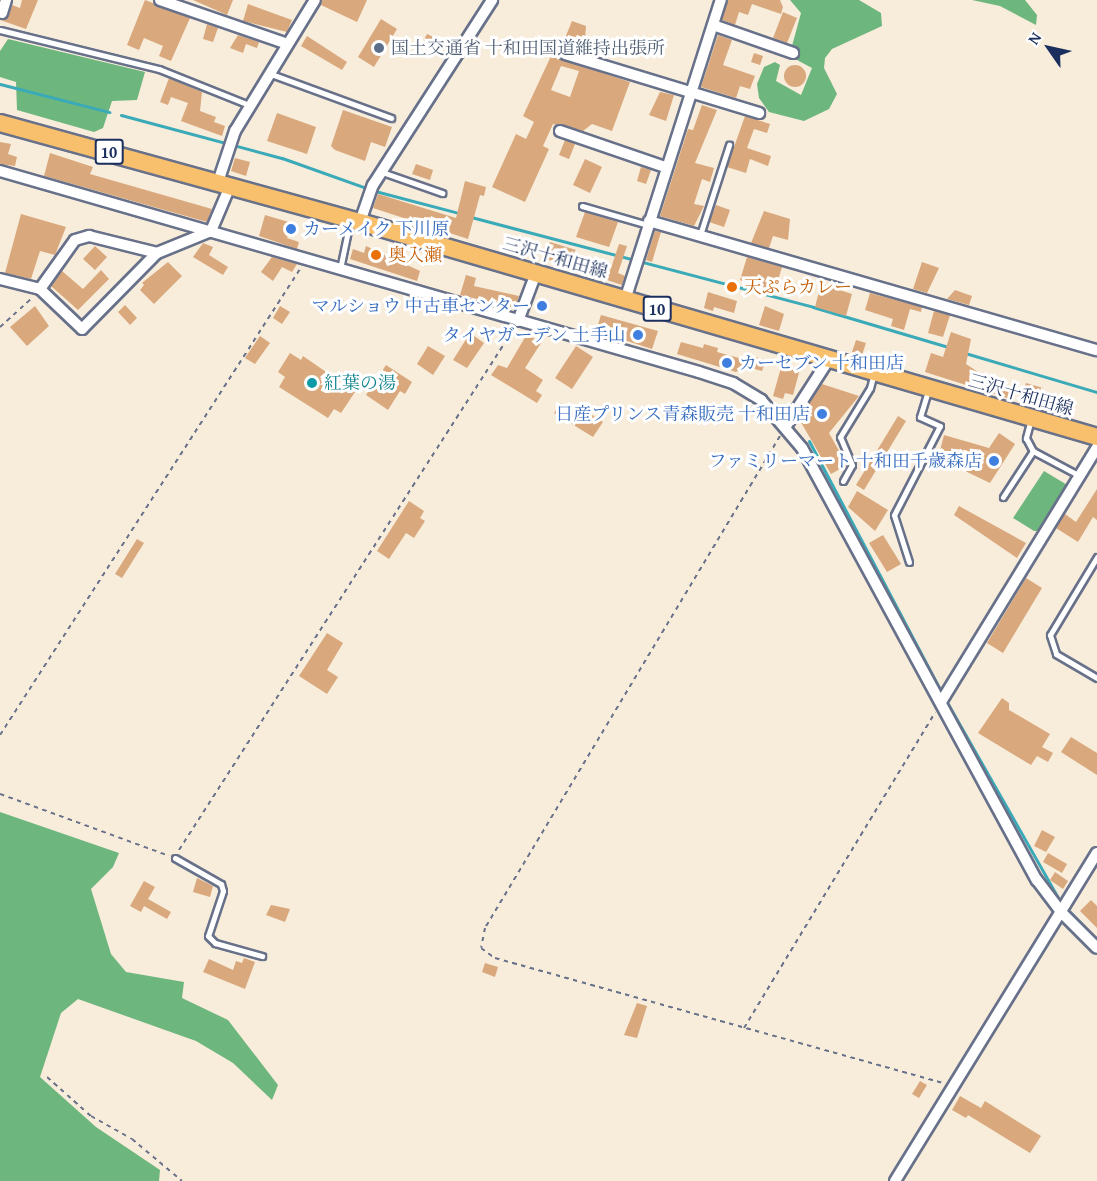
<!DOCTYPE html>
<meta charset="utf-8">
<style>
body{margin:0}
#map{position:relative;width:1097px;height:1181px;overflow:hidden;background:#f8ecdb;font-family:"Gentium Book Plus","Noto Serif JP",serif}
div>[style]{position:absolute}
.forest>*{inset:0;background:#6db67d}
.stream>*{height:3px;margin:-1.5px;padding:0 1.5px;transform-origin:1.5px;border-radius:1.5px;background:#3aaab8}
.building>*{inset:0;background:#d9a97d}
.round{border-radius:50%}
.path>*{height:2px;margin-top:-1px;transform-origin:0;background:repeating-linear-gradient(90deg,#68718a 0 4.5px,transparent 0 9px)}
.roads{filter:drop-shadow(2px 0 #68718a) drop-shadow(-2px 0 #68718a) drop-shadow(0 2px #68718a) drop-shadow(0 -2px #68718a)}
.lane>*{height:5px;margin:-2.5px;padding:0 2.5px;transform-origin:2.5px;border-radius:2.5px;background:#fff}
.street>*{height:10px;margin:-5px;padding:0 5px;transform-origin:5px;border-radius:5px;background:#fff}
.primary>*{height:16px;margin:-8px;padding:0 8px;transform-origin:8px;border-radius:8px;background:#f8bf6c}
.dots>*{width:16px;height:16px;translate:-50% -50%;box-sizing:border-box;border:3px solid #fff;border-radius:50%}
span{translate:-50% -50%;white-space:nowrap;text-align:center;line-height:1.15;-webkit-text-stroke:6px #fff;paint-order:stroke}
.shield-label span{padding:2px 4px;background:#fff;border:2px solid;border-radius:4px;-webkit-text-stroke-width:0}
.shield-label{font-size:16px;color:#1b2f5e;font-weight:700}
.service-label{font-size:18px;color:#4e5e75}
.left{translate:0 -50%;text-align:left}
.shop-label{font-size:18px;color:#366cbe}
.right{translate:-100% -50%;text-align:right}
.food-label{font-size:18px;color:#c56008}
.street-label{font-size:18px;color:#1b2f5e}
.culture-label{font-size:18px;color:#0d838f}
.north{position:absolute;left:1019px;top:18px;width:60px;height:60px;-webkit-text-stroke:4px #fff;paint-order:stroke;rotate:304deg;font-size:16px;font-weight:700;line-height:24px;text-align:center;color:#1b2f5e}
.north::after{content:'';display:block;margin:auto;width:21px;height:27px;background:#1b2f5e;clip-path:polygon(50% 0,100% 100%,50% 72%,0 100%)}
</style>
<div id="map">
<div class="forest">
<div style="clip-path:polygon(790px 0,859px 0,881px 13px,882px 26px,832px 49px,825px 58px,824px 68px,837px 94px,829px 109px,804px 121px,769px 112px,759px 98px,757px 84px,764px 67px,775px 62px,780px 65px,776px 81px,801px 95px,812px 68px,797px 60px,800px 53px,792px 46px,801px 13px)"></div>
<div style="clip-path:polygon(972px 0,1025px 0,1037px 15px,1036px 25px,1000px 6px)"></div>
<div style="clip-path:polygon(8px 39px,145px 72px,137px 100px,112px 101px,103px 128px,94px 132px,17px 110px,16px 82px,0 77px,0 51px)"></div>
<div style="clip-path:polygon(1044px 471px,1069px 486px,1040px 531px,1034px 531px,1013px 518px)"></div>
<div style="clip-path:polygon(0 812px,119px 853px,113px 867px,91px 889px,111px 954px,126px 972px,184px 982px,182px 998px,228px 1020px,278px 1085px,272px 1100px,233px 1063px,196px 1041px,78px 999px,61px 1013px,40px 1077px,96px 1127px,160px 1170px,159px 1181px,0 1181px)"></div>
</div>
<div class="stream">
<div style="left:0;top:84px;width:113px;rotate:14.4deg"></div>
<div style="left:121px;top:115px;width:167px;rotate:15deg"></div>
<div style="left:282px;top:158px;width:92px;rotate:19.6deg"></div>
<div style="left:375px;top:191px;width:87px;rotate:14.7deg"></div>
<div style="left:471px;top:217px;width:354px;rotate:14.7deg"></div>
<div style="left:813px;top:307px;width:141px;rotate:16.5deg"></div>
<div style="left:965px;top:353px;width:138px;rotate:16.5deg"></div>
<div style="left:809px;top:441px;width:280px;rotate:62.2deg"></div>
<div style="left:948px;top:704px;width:227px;rotate:60.4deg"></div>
<div style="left:1070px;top:912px;width:39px;rotate:46deg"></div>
</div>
<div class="building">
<div style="clip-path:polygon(22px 0,38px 0,26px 29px,0 20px,7px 18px,12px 5px,20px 8px)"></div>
<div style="clip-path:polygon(145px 0,190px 18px,171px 61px,159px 56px,163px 46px,144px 38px,139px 50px,127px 45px)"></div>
<div style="clip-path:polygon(193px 0,233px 0,227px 15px)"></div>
<div style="clip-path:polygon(322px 0,367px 0,357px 22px,321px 5px)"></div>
<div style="clip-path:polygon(728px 0,780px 0,783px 7px,781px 14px,752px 4px,748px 15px,739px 12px,735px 25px,722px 20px)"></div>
<div style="clip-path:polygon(248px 4px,292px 20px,287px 32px,243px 21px)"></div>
<div style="clip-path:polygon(783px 12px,797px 18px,787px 43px,773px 38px)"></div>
<div style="clip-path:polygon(381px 19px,397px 29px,374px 67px,358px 57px)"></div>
<div style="clip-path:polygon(572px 21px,586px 26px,584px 52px,561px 48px)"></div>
<div style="clip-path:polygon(207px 24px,218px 28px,213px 42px,203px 39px)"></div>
<div style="clip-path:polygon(427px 34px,447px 43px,443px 53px,422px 44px)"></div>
<div style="clip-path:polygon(238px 35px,259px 42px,257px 48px,246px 44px,243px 53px,230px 48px)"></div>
<div style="clip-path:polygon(718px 35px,732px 40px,723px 65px,755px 76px,750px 89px,740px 86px,736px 98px,701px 87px)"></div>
<div style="clip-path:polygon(307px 36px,347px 62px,342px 70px,301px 46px)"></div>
<div style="clip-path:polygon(754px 53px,763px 56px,760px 65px,751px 62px)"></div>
<div style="clip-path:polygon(evenodd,551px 56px,630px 82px,612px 131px,592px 124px,583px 131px,553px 124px,543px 146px,549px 149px,525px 202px,492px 187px,516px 134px,526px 139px,534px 122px,523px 116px,551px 56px,561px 66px,579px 71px,570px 97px,551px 90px,561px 66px)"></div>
<div class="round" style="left:784px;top:65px;width:22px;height:22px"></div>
<div style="clip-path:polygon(169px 78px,202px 92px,200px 111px,216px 117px,214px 122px,225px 126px,222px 136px,181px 121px,188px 103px,171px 97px,168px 105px,160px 102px)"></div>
<div style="clip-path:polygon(660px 92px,674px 95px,666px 121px,649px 115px)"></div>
<div style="clip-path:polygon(702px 105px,717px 110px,695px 163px,714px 168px,710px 182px,702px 179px,694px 204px,704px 206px,694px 226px,660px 216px,688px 129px,693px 130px)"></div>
<div style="clip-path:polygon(343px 110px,392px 127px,385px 147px,371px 142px,365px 161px,335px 150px,331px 146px)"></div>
<div style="clip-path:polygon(277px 113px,316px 127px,307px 154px,267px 141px)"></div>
<div style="clip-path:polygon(745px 116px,770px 124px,767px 133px,754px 129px,747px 148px,771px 156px,768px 166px,750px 159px,746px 173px,727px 167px)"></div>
<div style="clip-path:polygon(565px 140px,575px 144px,569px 159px,559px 155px)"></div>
<div style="clip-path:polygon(0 142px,11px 144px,8px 154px,17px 157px,15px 166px,0 164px)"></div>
<div style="clip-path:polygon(50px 153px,93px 167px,90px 174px,212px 209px,207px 222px,44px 176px)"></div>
<div style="clip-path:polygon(235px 158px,250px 162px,246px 176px,231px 171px)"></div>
<div style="clip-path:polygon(585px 159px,602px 167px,590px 193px,573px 185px)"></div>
<div style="clip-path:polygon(416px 164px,433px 170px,430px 180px,412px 174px)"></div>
<div style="clip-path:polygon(641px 167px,651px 170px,646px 184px,637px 181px)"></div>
<div style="clip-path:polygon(465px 181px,486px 187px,484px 196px,480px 195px,468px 239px,373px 208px,378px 194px,456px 218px)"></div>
<div style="clip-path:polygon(716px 205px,730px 210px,724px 227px,709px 222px)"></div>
<div style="clip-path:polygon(764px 211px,790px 219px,788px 240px,773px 236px,769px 248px,751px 243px)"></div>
<div style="clip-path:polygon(585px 212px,618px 222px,609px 247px,576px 237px)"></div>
<div style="clip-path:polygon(21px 214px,66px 227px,55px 255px,40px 251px,31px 279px,5px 273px)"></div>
<div style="clip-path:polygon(265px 215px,292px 223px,287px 238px,299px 242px,297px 249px,259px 236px)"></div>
<div style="clip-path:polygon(655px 231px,661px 232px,652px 262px,646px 260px)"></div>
<div style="clip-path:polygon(550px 242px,576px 250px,571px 267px,556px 267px,557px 263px,544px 258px)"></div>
<div style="clip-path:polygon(203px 243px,213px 247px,209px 255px,228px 267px,223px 275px,193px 257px)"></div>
<div style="clip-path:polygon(619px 244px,627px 246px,618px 273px,625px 276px,622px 285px,607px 280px)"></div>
<div style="clip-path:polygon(95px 246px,107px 257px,95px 270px,83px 259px)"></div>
<div style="clip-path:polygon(366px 246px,420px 271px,417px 281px,350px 259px,353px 249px,364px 253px)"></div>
<div style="clip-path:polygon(272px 257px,297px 264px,292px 272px,282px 267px,273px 281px,261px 272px)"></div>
<div style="clip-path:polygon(747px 257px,782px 267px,774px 294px,740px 280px)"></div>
<div style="clip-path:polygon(168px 262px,182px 276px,154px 304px,140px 290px,144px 285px,142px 283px)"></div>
<div style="clip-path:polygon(922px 262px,939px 268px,927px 293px,913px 289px)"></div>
<div style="clip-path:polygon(101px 270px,109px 279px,78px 310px,51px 286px,62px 271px,83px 289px)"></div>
<div style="clip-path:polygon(466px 275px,476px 278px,474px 286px,519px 296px,515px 308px,460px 295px)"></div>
<div style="clip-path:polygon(821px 284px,852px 294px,846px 316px,815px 307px)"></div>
<div style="clip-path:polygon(955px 290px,972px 296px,969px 305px,947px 299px)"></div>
<div style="clip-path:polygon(708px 292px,737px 301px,734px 313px,714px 307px,713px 311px,704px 308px)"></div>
<div style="clip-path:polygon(870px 293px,922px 307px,921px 312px,910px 309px,904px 330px,891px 326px,893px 319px,865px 310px)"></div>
<div style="clip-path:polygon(125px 305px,137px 318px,130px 325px,118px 312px)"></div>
<div style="clip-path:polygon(35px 306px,49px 326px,27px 346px,10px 327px)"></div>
<div style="clip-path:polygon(280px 306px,290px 312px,282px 324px,273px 318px)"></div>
<div style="clip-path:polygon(765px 306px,784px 314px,779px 331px,759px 325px)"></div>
<div style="clip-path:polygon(934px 311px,950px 315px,943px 337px,928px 333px)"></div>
<div style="clip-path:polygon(601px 315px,658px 331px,652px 349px,596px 331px)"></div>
<div style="clip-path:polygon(951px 332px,971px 339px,966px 364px,978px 372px,976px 379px,1013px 390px,1010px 399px,925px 372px,931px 353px,943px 357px)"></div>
<div style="clip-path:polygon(470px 333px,484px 343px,467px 368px,453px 360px)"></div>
<div style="clip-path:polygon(527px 334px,541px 343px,525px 368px,543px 380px,536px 391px,542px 395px,537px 403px,491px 375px,498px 365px,507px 368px)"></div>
<div style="clip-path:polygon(260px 336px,270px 343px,255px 364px,245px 358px)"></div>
<div style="clip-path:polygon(856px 340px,866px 343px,862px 355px,852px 352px)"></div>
<div style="clip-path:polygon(681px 342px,703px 348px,704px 344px,718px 348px,717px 352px,743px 359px,745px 354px,766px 360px,762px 371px,744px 366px,736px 372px,677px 354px)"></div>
<div style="clip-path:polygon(428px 346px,445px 356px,433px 375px,417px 364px)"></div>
<div style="clip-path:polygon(576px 346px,593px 357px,572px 389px,555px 378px)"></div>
<div style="clip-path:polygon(290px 353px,301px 360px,303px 356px,355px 392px,341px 413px,334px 409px,328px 418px,279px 387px,285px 377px,278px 372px)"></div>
<div style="clip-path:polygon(782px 364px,800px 369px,793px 395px,785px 393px,783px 399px,773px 396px)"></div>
<div style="clip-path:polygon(386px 365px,412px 382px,405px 394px,400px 391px,388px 410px,366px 395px)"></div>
<div style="clip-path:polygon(1026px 383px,1043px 388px,1039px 404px,1021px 399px)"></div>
<div style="clip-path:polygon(822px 384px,859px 396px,829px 433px,847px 465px,831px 474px,799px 419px)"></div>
<div style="clip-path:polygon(561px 403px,575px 411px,578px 406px,603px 422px,593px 437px,554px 413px)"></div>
<div style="clip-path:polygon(898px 416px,906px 421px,864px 490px,856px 485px)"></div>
<div style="clip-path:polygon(999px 433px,1015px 444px,990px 483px,938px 458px,944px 435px,989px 448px)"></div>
<div style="clip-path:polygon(1097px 489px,1097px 520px,1093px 517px,1078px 542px,1056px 528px,1065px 514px,1076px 522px)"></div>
<div style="clip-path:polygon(857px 491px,888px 510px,875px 531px,848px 507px)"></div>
<div style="clip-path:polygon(409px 501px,424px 511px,420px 518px,425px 521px,414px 538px,406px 533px,389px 559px,377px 551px)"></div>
<div style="clip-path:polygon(959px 506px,1026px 543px,1017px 558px,954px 515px)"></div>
<div style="clip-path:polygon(883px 535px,901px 564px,887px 572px,869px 543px)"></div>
<div style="clip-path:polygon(137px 539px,144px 543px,122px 578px,115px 574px)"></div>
<div style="clip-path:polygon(1026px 578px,1042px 588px,1003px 653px,987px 643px)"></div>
<div style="clip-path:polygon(327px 633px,343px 643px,327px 670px,338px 677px,327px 694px,299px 676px)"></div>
<div style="clip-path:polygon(1002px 698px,1009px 703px,1009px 710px,1050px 734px,1042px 747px,1053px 753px,1048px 762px,1037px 756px,1031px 765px,978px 733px)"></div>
<div style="clip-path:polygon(1071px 737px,1097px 753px,1097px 775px,1061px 752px)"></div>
<div style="clip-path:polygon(1042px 830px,1055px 837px,1046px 852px,1034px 846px)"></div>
<div style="clip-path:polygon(1048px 853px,1067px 864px,1062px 873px,1043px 862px)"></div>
<div style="clip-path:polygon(1055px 872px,1068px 881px,1063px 889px,1050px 880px)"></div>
<div style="clip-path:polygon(197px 878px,213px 886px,210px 897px,193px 892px)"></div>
<div style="clip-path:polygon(144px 881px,155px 887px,148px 899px,171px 912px,167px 919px,144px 906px,141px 912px,130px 906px)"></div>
<div style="clip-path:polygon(1091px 900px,1097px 906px,1097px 928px,1080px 911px)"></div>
<div style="clip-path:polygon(271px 905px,290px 909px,285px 922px,266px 915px)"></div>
<div style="clip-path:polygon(244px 958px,255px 962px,245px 989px,203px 972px,209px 959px,233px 970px,236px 961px,242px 963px)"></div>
<div style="clip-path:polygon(485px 963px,498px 967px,495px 977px,482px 972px)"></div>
<div style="clip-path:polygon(637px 1003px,647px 1006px,637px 1038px,624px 1035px)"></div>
<div style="clip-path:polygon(920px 1081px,927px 1085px,919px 1098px,912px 1094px)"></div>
<div style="clip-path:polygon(960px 1096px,981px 1108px,985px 1101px,1041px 1136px,1030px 1153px,968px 1115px,966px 1118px,952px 1110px)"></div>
</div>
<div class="path">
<div style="left:0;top:327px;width:43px;rotate:-42.2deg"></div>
<div style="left:780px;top:436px;width:574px;rotate:120.95deg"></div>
<div style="left:485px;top:928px;width:20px;rotate:101deg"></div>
<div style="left:481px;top:948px;width:17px;rotate:36deg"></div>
<div style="left:495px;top:958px;width:466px;rotate:15.6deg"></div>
<div style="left:0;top:735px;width:554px;rotate:-57.23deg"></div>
<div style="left:0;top:794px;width:180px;rotate:20.1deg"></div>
<div style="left:179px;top:850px;width:618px;rotate:-57.29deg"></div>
<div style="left:744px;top:1028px;width:369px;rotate:-58.8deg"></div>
<div style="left:47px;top:1077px;width:59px;rotate:41.6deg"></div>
<div style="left:91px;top:1116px;width:47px;rotate:29.3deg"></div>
<div style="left:132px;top:1139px;width:65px;rotate:40deg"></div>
</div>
<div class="roads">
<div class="lane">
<div style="left:0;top:30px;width:164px;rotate:13.8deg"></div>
<div style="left:159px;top:69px;width:97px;rotate:21.8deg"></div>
<div style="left:271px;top:74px;width:128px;rotate:20.1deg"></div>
<div style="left:382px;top:172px;width:64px;rotate:19.3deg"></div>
<div style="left:582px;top:206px;width:69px;rotate:16.1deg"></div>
<div style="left:700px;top:235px;width:95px;rotate:-72.1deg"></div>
<div style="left:340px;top:269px;width:49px;rotate:-78.2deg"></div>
<div style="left:1031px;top:419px;width:20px;rotate:105deg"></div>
<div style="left:1026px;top:438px;width:15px;rotate:62deg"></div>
<div style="left:843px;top:481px;width:18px;rotate:-61deg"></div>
<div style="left:852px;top:465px;width:30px;rotate:-113deg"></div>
<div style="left:840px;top:437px;width:57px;rotate:-58.5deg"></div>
<div style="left:870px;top:388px;width:16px;rotate:-75deg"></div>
<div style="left:1003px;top:497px;width:55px;rotate:-56.9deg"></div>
<div style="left:1033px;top:451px;width:53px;rotate:28deg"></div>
<div style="left:1097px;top:557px;width:91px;rotate:121.1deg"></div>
<div style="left:1050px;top:635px;width:20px;rotate:72deg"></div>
<div style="left:1056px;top:654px;width:48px;rotate:30.3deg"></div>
<div style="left:909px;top:562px;width:49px;rotate:-107.7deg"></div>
<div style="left:894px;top:515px;width:100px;rotate:-62.7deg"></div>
<div style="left:940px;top:426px;width:22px;rotate:-156deg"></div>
<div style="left:920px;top:417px;width:27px;rotate:-73deg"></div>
<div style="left:175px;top:858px;width:53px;rotate:29.5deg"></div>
<div style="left:221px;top:884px;width:7px;rotate:74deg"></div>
<div style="left:223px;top:891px;width:47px;rotate:108.4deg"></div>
<div style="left:208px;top:936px;width:10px;rotate:45deg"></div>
<div style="left:215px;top:943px;width:49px;rotate:15.5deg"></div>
</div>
<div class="street">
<div style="left:160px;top:0;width:135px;rotate:19deg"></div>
<div style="left:2px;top:13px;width:14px;rotate:-73deg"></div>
<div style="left:713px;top:25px;width:85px;rotate:19.3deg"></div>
<div style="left:565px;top:54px;width:203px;rotate:16.9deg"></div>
<div style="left:560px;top:131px;width:111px;rotate:18.9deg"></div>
<div style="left:0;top:171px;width:727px;rotate:16.04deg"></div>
<div style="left:699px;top:372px;width:36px;rotate:18deg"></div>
<div style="left:733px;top:383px;width:33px;rotate:31deg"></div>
<div style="left:761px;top:400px;width:63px;rotate:49.5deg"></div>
<div style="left:802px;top:448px;width:492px;rotate:61.5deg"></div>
<div style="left:1037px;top:880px;width:41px;rotate:52.9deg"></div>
<div style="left:1062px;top:913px;width:49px;rotate:45deg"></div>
<div style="left:218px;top:182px;width:54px;rotate:-71.6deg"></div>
<div style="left:235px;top:131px;width:153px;rotate:-58.6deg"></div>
<div style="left:649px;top:221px;width:466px;rotate:16.1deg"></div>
<div style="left:360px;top:222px;width:39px;rotate:-71deg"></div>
<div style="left:373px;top:185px;width:220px;rotate:-57.2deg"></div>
<div style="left:0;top:279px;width:41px;rotate:14deg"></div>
<div style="left:40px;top:289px;width:60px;rotate:-54.5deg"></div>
<div style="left:75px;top:240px;width:15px;rotate:-16deg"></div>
<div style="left:89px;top:236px;width:70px;rotate:14deg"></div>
<div style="left:157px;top:253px;width:58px;rotate:-22.2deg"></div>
<div style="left:211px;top:231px;width:49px;rotate:-67.1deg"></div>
<div style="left:40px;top:289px;width:58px;rotate:43.6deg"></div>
<div style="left:82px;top:329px;width:107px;rotate:-45.4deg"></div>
<div style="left:625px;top:300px;width:315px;rotate:-72.3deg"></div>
<div style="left:518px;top:321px;width:51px;rotate:-69.4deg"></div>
<div style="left:786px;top:426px;width:80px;rotate:-57.3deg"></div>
<div style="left:941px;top:702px;width:299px;rotate:-58.5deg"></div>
<div style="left:895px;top:1181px;width:385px;rotate:-58.4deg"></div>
</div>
<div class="primary">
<div style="left:0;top:123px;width:373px;rotate:15.4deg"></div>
<div style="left:360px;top:222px;width:768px;rotate:16.26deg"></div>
</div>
</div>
<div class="dots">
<div style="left:379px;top:48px;background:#5c6f8a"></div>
<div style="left:291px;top:229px;background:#3f7fe0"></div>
<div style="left:376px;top:255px;background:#e8710a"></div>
<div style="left:732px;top:287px;background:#e8710a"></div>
<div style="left:542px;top:306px;background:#3f7fe0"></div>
<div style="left:638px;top:335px;background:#3f7fe0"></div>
<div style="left:727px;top:363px;background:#3f7fe0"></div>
<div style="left:312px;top:383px;background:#0f9aa8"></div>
<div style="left:822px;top:414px;background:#3f7fe0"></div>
<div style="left:994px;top:461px;background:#3f7fe0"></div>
</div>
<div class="shield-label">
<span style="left:109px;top:152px">10</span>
<span style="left:657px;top:309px">10</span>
</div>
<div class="service-label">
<span class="left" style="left:391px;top:48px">国土交通省 十和田国道維持出張所</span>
</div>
<div class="shop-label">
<span class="left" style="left:303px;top:229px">カーメイク 下川原</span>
<span class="right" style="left:530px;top:306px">マルショウ 中古車センター</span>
<span class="right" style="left:626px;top:335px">タイヤガーデン 土手山</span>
<span class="left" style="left:739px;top:363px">カーセブン 十和田店</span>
<span class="right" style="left:810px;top:414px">日産プリンス青森販売 十和田店</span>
<span class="right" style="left:982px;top:461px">ファミリーマート 十和田千歳森店</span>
</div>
<div class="food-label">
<span class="left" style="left:388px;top:255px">奥入瀬</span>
<span class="left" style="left:744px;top:287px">天ぷらカレー</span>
</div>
<div class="street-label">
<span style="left:555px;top:258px;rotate:16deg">三沢十和田線</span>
<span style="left:1021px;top:395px;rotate:16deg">三沢十和田線</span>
</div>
<div class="culture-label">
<span class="left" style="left:324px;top:383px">紅葉の湯</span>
</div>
<div class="north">N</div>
</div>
